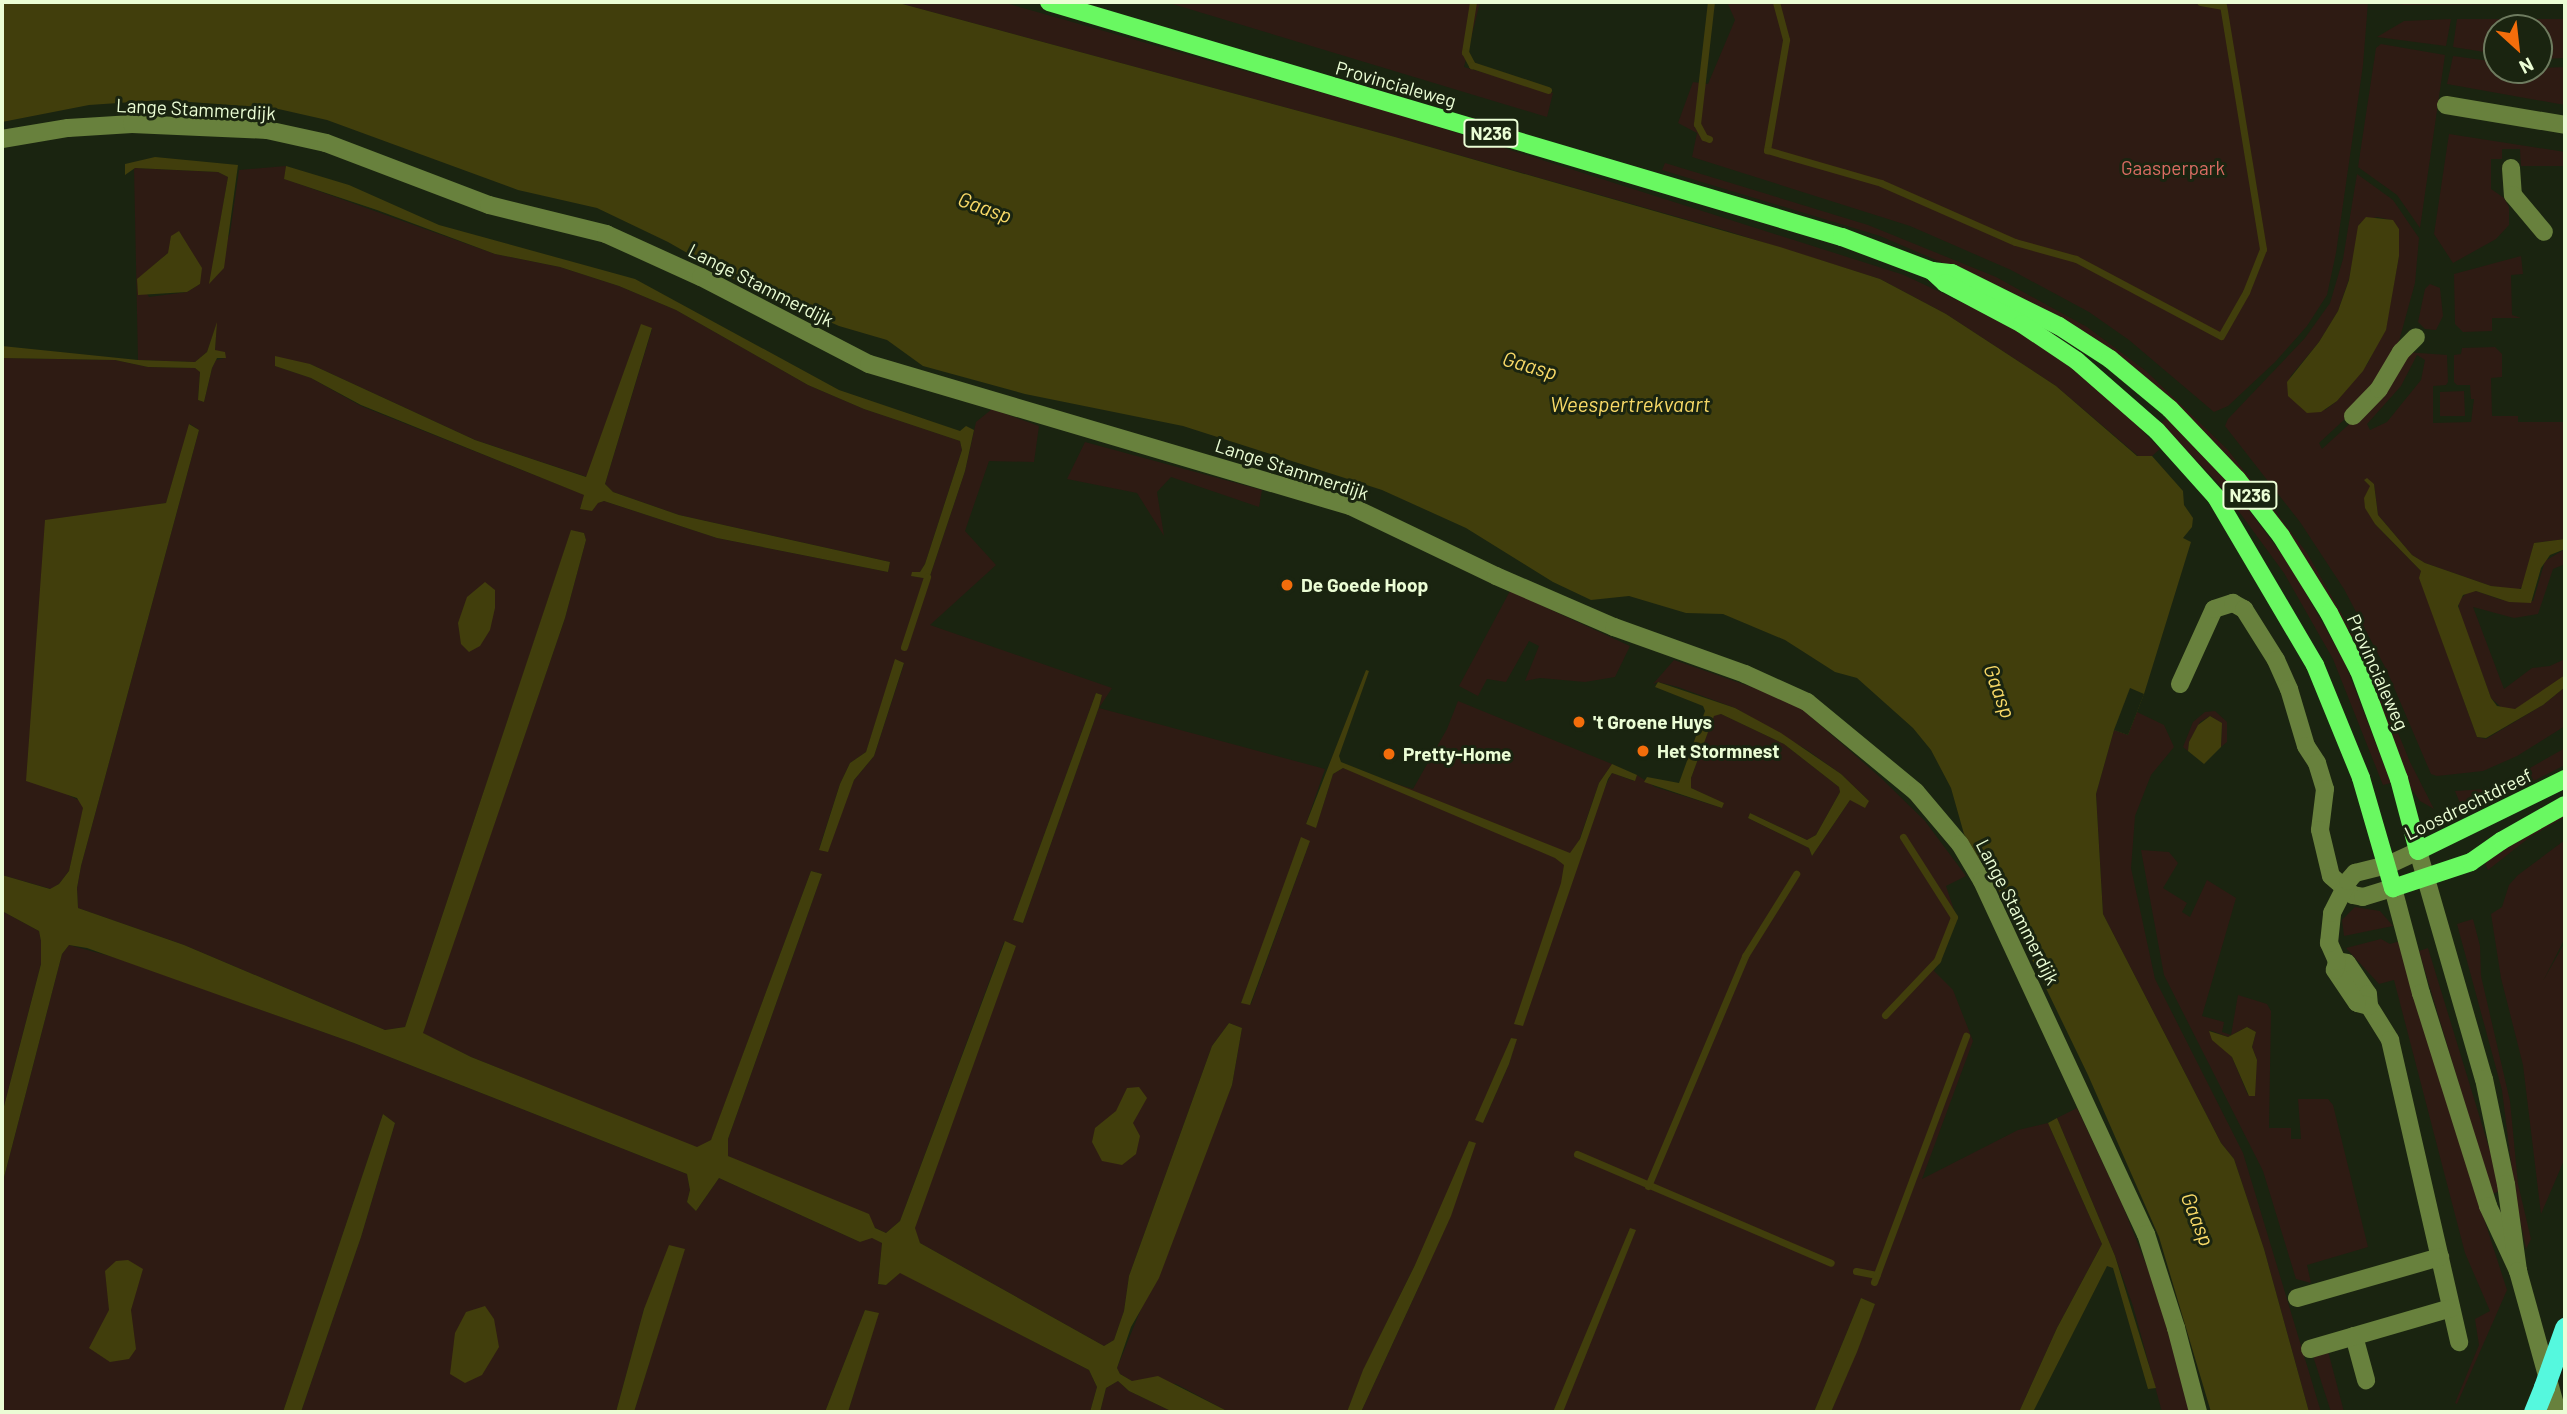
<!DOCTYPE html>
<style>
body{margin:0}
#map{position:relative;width:2567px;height:1414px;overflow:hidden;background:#1a2410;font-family:Barlow,sans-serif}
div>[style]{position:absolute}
.green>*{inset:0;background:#2e1b13}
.water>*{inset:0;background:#413e0c}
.pier>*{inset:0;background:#1a2410}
.stream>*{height:7px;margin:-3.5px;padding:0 3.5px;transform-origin:3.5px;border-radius:3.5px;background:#413e0c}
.minor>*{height:18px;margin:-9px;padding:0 9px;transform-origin:9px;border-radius:9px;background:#68813d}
.major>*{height:18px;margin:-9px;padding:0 9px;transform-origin:9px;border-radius:9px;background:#69f861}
.highway>*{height:21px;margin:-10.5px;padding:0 10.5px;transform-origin:10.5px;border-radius:10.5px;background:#55f8de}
.highway-bridge>*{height:21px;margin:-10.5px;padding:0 10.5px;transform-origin:10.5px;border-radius:10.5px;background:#55f8de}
.dots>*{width:19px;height:19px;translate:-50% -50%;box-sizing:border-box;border:4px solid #1a2410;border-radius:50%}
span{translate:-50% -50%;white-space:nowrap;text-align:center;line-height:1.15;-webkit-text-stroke:6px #1a2410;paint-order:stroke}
.shield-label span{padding:2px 5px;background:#1a2410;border:2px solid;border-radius:5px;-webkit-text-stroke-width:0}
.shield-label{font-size:18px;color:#ebfdd5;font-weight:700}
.street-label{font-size:19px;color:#ebfdd5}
.park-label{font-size:19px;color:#da6c63}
.poi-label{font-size:19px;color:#ebfdd5;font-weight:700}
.left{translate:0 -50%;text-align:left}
.water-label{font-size:21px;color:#f8d967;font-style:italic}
.frame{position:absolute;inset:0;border:4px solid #ebfdd5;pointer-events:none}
.north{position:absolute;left:2483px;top:14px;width:70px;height:70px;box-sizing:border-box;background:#1a2410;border:2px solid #6e7b5f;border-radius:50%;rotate:153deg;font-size:19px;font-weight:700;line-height:28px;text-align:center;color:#ebfdd5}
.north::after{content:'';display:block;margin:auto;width:24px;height:32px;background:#f36d0b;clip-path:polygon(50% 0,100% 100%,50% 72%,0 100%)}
</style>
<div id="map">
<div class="green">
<div style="clip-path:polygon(895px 2px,1002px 2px,1400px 115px,1904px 275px,2003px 322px,2059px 357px,2119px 407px,2160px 449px,2152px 456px,2138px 456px,2056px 386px,1946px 314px,1880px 279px,1727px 231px,1395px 137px)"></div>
<div style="clip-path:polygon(1166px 2px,1480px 2px,1464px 67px,1553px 93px,1547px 117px)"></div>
<div style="clip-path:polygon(1727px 2px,2368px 2px,2363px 65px,2336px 253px,2327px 295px,2307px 326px,2275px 362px,2228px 406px,2214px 412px,2129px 340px,2089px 312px,2011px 270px,1910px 226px,1692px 157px,1697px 133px,1678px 123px,1693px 82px,1708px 84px,1735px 20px)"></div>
<div style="clip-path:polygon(2379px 2px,2565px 2px,2565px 4px,2404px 5px)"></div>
<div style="clip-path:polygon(2451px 19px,2446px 46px,2377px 37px,2404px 21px)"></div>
<div style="clip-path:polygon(2457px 19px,2565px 19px,2565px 58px,2539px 59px,2539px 28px,2497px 28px,2497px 54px,2453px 47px)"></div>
<div style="clip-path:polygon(2381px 44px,2445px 55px,2420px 228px,2397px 195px,2358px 167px,2376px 48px)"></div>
<div style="clip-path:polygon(2453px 56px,2497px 62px,2497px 70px,2565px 67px,2565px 105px,2447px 84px)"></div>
<div style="clip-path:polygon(2449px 134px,2565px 152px,2565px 166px,2521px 166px,2520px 149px,2502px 149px,2502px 159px,2491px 159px,2491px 189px,2504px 198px,2509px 207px,2509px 225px,2496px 239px,2453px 263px,2434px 234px)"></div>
<div style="clip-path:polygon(1665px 163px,1868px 225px,1996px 277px,2087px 327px,2146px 371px,2228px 450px,2307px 553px,2369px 662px,2410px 762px,2434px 809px,2420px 801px,2408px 784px,2382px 711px,2234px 465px,2011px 292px,1880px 236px,1662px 170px)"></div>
<div style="clip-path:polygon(evenodd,286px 166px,285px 179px,495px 254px,560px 267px,619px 286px,676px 310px,808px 385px,864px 409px,960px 441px,962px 450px,925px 564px,920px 572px,912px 576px,929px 579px,965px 471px,976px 422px,992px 409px,1039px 426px,1034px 462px,989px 461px,965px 531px,996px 565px,930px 625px,1112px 688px,1099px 708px,1325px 769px,1306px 824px,1316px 827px,1333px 774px,1343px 768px,1413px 789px,1447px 729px,1458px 701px,1612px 764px,1599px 783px,1579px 841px,1585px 843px,1596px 805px,1612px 773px,1634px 781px,1637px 775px,1655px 787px,1722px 808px,1723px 803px,1691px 788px,1691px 778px,1714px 715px,1721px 714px,1784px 744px,1839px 787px,1840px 792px,1816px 835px,1807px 840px,1750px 813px,1748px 818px,1809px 848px,1812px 856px,1850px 800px,1869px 801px,1841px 774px,1807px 750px,1735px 708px,1678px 687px,1658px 682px,1653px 684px,1674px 660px,1794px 702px,1881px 778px,1925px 821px,1966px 876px,1946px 886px,1956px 916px,1934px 971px,1953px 990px,1973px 1041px,1922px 1179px,2018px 1130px,2048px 1123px,2102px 1244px,2057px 1328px,2019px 1412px,1831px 1412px,1875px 1304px,1861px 1298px,1814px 1412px,1361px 1412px,1421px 1282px,1415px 1265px,1366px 1365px,1347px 1412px,1229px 1412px,1176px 1384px,1132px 1381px,1120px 1374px,1117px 1368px,1232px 1085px,1242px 1028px,1229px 1023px,1212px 1046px,1129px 1276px,1124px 1311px,1114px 1340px,1104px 1346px,920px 1243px,914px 1228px,1015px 946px,1004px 942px,900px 1221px,886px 1233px,728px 1156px,728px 1139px,822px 874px,811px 871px,711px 1141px,697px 1148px,471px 1057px,422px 1033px,565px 618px,586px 540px,584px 533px,571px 531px,405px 1027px,385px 1030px,184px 945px,78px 908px,77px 888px,81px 866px,199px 430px,190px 424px,166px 503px,148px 506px,68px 795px,85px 803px,69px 871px,59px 884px,51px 889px,2px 875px,2px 358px,115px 360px,148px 367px,195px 368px,200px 371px,198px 400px,204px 402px,212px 368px,216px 360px,225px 358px,222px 352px,215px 351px,216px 326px,207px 352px,195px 362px,138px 360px,134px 168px,218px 172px,228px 177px,210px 283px,230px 233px,239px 170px,286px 166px,168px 253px,200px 284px,187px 292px,149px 297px,138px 279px,168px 253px,286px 166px,641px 325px,652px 329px,605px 484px,613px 492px,679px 515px,890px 562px,888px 572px,717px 538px,604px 501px,580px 508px,585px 495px,361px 406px,311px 378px,275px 366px,310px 364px,475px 440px,587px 477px,641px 325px,286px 166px,896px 660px,904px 664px,874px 756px,854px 780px,819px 849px,840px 784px,850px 763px,866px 752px,896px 660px,286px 166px,1096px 693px,1102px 695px,1099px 707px,1023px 923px,1013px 920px,1096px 693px,286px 166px,1310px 841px,1251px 1004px,1242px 1003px,1241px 1003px,1310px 841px,286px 166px,1511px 1038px,1516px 1040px,1509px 1064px,1483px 1123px,1511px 1038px)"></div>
<div style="clip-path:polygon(evenodd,2357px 174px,2393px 200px,2419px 238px,2415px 283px,2396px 352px,2360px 405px,2319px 443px,2322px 449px,2369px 406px,2405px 352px,2447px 355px,2448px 382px,2446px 385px,2433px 386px,2433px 423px,2471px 422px,2474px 399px,2471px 399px,2470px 385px,2457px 385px,2454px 382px,2454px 355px,2461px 354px,2462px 348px,2495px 347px,2502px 354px,2502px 377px,2491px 378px,2492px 416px,2518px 416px,2518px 422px,2565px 422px,2565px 539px,2534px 543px,2524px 585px,2518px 590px,2491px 586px,2425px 563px,2412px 555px,2378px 515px,2374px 484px,2364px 480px,2371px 486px,2375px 524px,2421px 571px,2420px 578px,2477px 737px,2486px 739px,2543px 705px,2565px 687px,2565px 726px,2517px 756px,2483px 771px,2437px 776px,2431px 774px,2387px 671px,2344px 589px,2300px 522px,2225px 426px,2228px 419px,2305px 338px,2330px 303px,2343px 259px,2357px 174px,2377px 217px,2391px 220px,2399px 229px,2399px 256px,2386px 325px,2368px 363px,2337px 401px,2325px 410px,2290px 377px,2319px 342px,2338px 311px,2349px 279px,2360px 223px,2377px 217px,2357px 174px,2417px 355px,2425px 360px,2421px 380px,2387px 422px,2370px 430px,2367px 424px,2401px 386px,2417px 355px)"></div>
<div style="clip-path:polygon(2521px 256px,2523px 274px,2511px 275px,2512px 315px,2521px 318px,2492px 318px,2492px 331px,2463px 332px,2455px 324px,2454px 274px)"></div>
<div style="clip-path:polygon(2430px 284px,2440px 288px,2443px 316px,2436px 330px,2425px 329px,2418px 322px,2425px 289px)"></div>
<div style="clip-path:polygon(2464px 391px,2465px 416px,2440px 416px,2440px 392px)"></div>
<div style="clip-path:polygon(2167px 417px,2228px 482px,2289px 564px,2344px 661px,2391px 783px,2383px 785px,2333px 659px,2284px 573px,2218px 483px,2161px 424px)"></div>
<div style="clip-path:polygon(1085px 442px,1262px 490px,1259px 507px,1171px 477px,1157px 492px,1164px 536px,1137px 493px,1067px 479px)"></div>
<div style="clip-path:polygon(2565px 549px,2565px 564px,2553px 569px,2538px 614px,2514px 618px,2473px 607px,2504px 689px,2532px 668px,2550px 666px,2565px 659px,2565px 675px,2534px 698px,2515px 709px,2503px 709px,2491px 698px,2459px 612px,2459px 600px,2468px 592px,2476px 591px,2502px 600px,2533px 601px,2545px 561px)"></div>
<div style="clip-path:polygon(1510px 591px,1630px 646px,1615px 677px,1585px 682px,1540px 678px,1525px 681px,1539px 646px,1529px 641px,1506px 682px,1487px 679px,1478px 696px,1459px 686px)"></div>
<div style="clip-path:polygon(2215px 711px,2227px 722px,2227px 742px,2221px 747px,2222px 723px,2210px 716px,2200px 722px,2189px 742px,2188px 751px,2183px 747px,2193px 722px,2205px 712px)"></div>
<div style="clip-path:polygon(2137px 712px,2164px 725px,2174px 747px,2151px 775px,2135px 816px,2131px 868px,2155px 979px,2243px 1153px,2321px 1412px,2309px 1412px,2264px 1249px,2234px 1159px,2221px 1143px,2103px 914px,2096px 794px,2114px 730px,2128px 735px)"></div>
<div style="clip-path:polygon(2565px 748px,2565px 765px,2492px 802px,2464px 813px,2455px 791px,2486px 789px,2502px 784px)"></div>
<div style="clip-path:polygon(2565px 812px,2565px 817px,2530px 837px,2488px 870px,2485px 863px,2526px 834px)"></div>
<div style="clip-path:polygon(2565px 840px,2565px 938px,2543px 981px,2565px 942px,2565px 1158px,2541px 1214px,2523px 1065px,2501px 978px,2491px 914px,2502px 907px,2509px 885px,2518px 875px)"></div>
<div style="clip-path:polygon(evenodd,2141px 850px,2169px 852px,2178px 863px,2163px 888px,2187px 903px,2182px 912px,2190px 917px,2207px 880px,2236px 898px,2202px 1016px,2224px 1022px,2222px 1032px,2231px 1035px,2238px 995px,2267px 1004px,2271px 1011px,2269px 1128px,2291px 1128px,2291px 1139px,2301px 1139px,2298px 1099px,2328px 1099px,2333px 1105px,2368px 1247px,2307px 1265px,2311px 1283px,2296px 1279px,2263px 1171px,2164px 975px,2141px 850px,2247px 1027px,2256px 1032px,2252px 1047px,2257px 1060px,2248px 1095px,2232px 1057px,2209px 1030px,2228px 1037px,2247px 1027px)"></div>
<div style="clip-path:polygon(2355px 907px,2380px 911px,2393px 926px,2344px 936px,2342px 920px)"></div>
<div style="clip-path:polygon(2px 911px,39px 931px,41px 941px,41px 964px,2px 1114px)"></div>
<div style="clip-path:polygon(2473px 919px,2480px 946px,2481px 976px,2510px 1101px,2518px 1184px,2531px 1239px,2526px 1249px,2515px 1195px,2502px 1090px,2457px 924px)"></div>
<div style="clip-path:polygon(2381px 939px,2390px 944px,2400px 941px,2449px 1110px,2507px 1290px,2457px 1404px,2455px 1403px,2479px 1345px,2475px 1319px,2490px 1311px,2465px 1253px,2394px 980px,2379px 984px,2346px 948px)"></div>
<div style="clip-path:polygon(69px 945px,117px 958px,354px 1043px,687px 1174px,690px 1190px,687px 1202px,696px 1211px,719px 1178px,860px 1242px,871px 1237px,882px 1243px,878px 1284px,886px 1285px,900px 1272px,1089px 1370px,1097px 1387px,1090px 1412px,848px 1412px,878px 1314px,865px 1310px,825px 1412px,634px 1412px,684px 1250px,644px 1309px,616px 1412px,301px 1412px,361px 1237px,395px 1123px,383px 1114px,283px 1412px,2px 1412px,2px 1185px,62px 954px)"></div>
<div style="clip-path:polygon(2428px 948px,2494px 1164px,2500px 1191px,2492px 1194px,2419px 951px)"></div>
<div style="clip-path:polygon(2077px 1108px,2122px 1204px,2164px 1309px,2191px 1412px,2162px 1412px,2133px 1306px,2115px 1256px,2057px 1118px)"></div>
<div style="clip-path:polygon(2328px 1351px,2344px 1412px,2331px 1412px,2312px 1353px)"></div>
<div style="clip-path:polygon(1118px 1381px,1129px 1391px,1173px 1412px,1100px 1412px,1106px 1388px)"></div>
</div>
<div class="water">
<div style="clip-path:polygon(2px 2px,895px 2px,1395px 137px,1780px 247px,1880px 279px,1946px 314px,2056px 386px,2137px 456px,2152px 456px,2183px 491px,2184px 505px,2193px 518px,2192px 527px,2183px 538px,2191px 542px,2144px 694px,2128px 735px,2114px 730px,2096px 794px,2103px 914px,2221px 1143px,2234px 1159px,2264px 1249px,2309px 1412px,2211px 1412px,2159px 1237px,2088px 1075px,1998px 889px,1964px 834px,1951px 788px,1931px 750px,1913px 728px,1857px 678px,1835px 672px,1785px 640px,1723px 614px,1686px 613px,1629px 596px,1591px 600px,1553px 582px,1466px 528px,1382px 490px,1183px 426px,1025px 394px,923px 366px,887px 340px,839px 326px,731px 278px,668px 242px,597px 208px,518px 190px,327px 120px,274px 108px,162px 100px,89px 105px,2px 122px)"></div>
<div style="clip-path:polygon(155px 157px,238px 165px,224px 268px,209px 284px,228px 177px,218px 172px,135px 168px,125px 175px,125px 164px)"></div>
<div style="clip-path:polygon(286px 166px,349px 185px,439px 225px,635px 279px,839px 390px,960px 431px,966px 426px,974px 430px,965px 471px,929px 579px,911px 576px,912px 572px,920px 572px,925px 564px,962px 450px,960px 441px,864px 409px,808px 385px,676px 310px,619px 286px,560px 267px,495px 254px,377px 210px,284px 179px)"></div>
<div style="clip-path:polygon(2366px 217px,2393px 220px,2399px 229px,2399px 256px,2386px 330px,2363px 371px,2337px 401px,2321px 412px,2307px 413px,2288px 396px,2287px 382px,2319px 342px,2338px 311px,2349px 280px,2358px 226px)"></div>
<div style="clip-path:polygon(179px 231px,202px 268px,200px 284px,187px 292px,138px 295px,137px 279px,168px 253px,171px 236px)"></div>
<div style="clip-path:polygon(217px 322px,215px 350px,225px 352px,226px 358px,217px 358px,212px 368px,204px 402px,198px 400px,200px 372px,195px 368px,148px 367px,115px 360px,2px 358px,2px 346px,138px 360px,195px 362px,207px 352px)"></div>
<div style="clip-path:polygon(641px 324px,652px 328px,605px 484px,613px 492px,679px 515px,890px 562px,888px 572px,717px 538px,604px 501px,598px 503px,592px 511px,580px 509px,584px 495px,361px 405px,311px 378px,275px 366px,275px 356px,310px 364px,475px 440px,586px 477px)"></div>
<div style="clip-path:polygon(189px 424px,199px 430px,81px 866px,77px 888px,78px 908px,184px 945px,385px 1030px,405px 1027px,571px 530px,584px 533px,586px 540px,565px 618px,423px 1033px,471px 1057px,697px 1147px,711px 1140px,811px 871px,822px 874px,728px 1139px,728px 1156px,869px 1214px,875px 1228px,886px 1233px,900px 1221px,1005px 941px,1016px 946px,915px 1228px,920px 1243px,1104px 1346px,1114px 1340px,1124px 1311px,1129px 1276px,1212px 1046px,1229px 1023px,1242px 1028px,1232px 1085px,1159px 1278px,1131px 1327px,1117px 1368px,1120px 1374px,1132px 1381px,1158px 1376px,1229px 1412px,1173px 1412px,1129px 1391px,1118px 1381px,1106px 1388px,1100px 1412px,1090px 1412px,1097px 1387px,1089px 1370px,900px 1273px,886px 1285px,878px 1284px,882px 1243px,872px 1238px,860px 1242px,719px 1178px,696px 1211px,687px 1202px,690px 1190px,687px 1174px,354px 1043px,87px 948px,69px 945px,62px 954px,2px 1185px,2px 1114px,41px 964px,41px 941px,39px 931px,2px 911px,2px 875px,50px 889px,59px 884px,69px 871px,83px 808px,77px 798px,26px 781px,45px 520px,166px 503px)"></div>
<div style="clip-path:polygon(2367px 478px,2374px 484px,2378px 515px,2412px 555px,2425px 563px,2491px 586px,2521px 589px,2534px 543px,2565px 539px,2565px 549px,2550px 555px,2541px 568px,2531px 603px,2509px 602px,2476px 591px,2463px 595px,2458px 606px,2491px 698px,2497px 706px,2515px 709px,2565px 675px,2565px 687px,2543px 705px,2486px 738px,2477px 737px,2419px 578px,2421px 571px,2375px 524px,2365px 508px,2364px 498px,2370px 486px,2364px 480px)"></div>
<div style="clip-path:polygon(485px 582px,495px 590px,495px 608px,490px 630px,480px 646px,469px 652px,461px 644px,458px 623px,467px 597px)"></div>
<div style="clip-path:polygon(895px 659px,904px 663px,874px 756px,854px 780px,828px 852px,819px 850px,840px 784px,850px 763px,866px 752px)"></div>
<div style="clip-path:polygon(1366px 670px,1369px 671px,1339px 756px,1341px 762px,1570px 853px,1580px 839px,1599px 783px,1612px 764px,1637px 775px,1635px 781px,1612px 773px,1608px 779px,1523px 1026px,1514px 1024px,1561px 883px,1564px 865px,1555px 858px,1343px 768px,1333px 774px,1316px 828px,1306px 824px)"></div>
<div style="clip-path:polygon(1658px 682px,1735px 708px,1781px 733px,1841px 774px,1869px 801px,1865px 808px,1850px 800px,1812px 856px,1809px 848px,1748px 818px,1750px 813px,1807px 840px,1816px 835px,1840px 792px,1839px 787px,1784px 744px,1721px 714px,1714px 716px,1691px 778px,1691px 788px,1724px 803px,1722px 808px,1644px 782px,1647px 777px,1679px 783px,1705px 711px,1703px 706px,1655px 687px)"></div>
<div style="clip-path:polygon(1096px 693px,1102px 695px,1099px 707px,1023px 923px,1013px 920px)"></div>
<div style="clip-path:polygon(2210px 716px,2222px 723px,2221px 747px,2204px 764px,2188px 751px,2189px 742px,2198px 725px)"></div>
<div style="clip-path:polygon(1301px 837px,1310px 841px,1250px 1005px,1241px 1003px)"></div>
<div style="clip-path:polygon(2247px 1027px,2256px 1032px,2252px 1047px,2257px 1060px,2255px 1096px,2249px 1096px,2232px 1057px,2212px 1040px,2209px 1031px,2228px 1037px)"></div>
<div style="clip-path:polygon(1511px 1038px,1517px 1039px,1509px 1064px,1483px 1123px,1475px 1120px)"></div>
<div style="clip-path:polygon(1139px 1087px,1147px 1098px,1133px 1123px,1140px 1136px,1136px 1154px,1122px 1165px,1102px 1161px,1092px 1142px,1095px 1128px,1116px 1111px,1127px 1088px)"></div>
<div style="clip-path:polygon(383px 1114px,395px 1123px,361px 1237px,301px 1412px,283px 1412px)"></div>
<div style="clip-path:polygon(2057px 1118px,2115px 1256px,2156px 1388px,2148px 1389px,2113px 1268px,2107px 1266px,2033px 1412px,2019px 1412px,2057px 1328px,2102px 1244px,2048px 1123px)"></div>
<div style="clip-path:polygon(1469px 1141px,1476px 1143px,1451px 1216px,1421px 1282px,1361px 1412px,1347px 1412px,1363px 1370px,1415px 1265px)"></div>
<div style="clip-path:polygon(1630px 1228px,1636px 1230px,1563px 1412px,1553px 1412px)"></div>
<div style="clip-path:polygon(669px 1245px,685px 1249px,634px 1412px,616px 1412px,644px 1309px)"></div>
<div style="clip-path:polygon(128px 1260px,143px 1269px,131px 1310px,136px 1349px,129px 1359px,110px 1362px,89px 1348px,109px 1310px,105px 1271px,116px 1261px)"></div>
<div style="clip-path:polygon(1861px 1298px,1875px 1304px,1857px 1352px,1831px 1412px,1814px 1412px)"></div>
<div style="clip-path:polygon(485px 1306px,494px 1319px,499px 1347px,482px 1375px,465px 1383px,450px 1374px,455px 1333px,466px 1312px)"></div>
<div style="clip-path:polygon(865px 1310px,879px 1313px,848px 1412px,825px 1412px)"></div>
</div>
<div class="pier">
<div style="clip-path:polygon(2130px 688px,2144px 694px,2128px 735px,2114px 730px)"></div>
</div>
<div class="stream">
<div style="left:1473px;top:2px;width:51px;rotate:99.1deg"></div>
<div style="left:1465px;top:52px;width:15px;rotate:62deg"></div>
<div style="left:1472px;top:65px;width:80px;rotate:18.2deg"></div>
<div style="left:1776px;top:2px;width:39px;rotate:75deg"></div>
<div style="left:1786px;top:40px;width:112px;rotate:99.8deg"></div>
<div style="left:1767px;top:150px;width:119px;rotate:16.1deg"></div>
<div style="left:1881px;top:183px;width:146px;rotate:23.8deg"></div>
<div style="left:2015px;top:242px;width:63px;rotate:15.6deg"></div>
<div style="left:2076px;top:259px;width:164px;rotate:28deg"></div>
<div style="left:2221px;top:336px;width:51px;rotate:-60.4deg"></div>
<div style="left:2246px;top:292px;width:46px;rotate:-68.4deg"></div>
<div style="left:2263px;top:249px;width:246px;rotate:-99.3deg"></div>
<div style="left:2223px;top:6px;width:23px;rotate:-170deg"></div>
<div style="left:1709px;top:139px;width:5px;rotate:-158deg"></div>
<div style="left:1704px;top:137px;width:15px;rotate:-118deg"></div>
<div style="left:1697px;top:124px;width:123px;rotate:-83.5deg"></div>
<div style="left:904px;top:647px;width:74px;rotate:-71.8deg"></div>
<div style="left:1885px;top:1015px;width:76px;rotate:-46.6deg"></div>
<div style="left:1937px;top:960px;width:46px;rotate:-68.4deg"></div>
<div style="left:1954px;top:917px;width:95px;rotate:-122.5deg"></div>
<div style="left:1577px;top:1154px;width:276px;rotate:23.2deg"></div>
<div style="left:1648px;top:1186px;width:250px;rotate:-67.1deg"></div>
<div style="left:1745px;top:956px;width:97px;rotate:-58.1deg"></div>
<div style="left:1856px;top:1271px;width:21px;rotate:11deg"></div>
<div style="left:1874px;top:1282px;width:263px;rotate:-69.5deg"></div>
</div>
<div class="minor">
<div style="left:2446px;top:105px;width:121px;rotate:9.5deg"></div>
<div style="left:2px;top:139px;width:67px;rotate:-9.5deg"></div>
<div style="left:68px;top:128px;width:64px;rotate:-3.6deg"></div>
<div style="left:132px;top:124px;width:135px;rotate:2.5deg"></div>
<div style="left:267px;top:130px;width:60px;rotate:12.4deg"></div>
<div style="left:326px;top:143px;width:174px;rotate:20.8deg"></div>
<div style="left:489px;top:205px;width:121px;rotate:13.9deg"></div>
<div style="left:606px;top:234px;width:104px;rotate:24.4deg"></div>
<div style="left:701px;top:277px;width:189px;rotate:27.4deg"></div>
<div style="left:869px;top:364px;width:502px;rotate:16.45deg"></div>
<div style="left:1350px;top:506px;width:162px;rotate:25.6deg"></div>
<div style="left:1496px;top:576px;width:129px;rotate:23.4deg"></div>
<div style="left:1614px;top:627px;width:139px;rotate:19.7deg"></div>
<div style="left:1745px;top:674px;width:68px;rotate:24.3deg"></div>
<div style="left:1807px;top:702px;width:141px;rotate:39.5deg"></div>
<div style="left:1916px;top:792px;width:68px;rotate:49.8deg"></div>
<div style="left:1960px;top:844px;width:43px;rotate:59.3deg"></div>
<div style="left:1982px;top:881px;width:389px;rotate:65.1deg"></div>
<div style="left:2146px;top:1234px;width:99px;rotate:72.3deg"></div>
<div style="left:2176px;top:1328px;width:87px;rotate:75.3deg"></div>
<div style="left:2511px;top:168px;width:27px;rotate:86deg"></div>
<div style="left:2513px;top:195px;width:48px;rotate:50deg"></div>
<div style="left:2353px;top:416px;width:37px;rotate:-46deg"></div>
<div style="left:2379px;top:389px;width:43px;rotate:-59.3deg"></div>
<div style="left:2401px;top:352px;width:21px;rotate:-45deg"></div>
<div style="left:2180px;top:684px;width:82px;rotate:-65.6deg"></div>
<div style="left:2214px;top:609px;width:20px;rotate:-18deg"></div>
<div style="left:2233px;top:603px;width:13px;rotate:29deg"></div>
<div style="left:2244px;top:609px;width:60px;rotate:57.9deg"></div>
<div style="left:2276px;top:660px;width:32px;rotate:66deg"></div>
<div style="left:2289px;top:689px;width:59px;rotate:73.4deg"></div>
<div style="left:2306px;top:746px;width:20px;rotate:57deg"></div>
<div style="left:2317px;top:763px;width:27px;rotate:73deg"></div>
<div style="left:2325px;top:789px;width:41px;rotate:97deg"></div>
<div style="left:2320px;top:830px;width:47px;rotate:76.6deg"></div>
<div style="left:2331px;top:876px;width:29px;rotate:41deg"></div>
<div style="left:2353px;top:895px;width:10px;rotate:11deg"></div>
<div style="left:2363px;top:897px;width:31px;rotate:-17deg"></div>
<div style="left:2393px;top:888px;width:109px;rotate:75.1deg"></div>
<div style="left:2421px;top:993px;width:223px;rotate:72.5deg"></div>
<div style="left:2488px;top:1206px;width:72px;rotate:65.2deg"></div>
<div style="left:2337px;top:961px;width:10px;rotate:11deg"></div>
<div style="left:2347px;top:963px;width:37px;rotate:56deg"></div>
<div style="left:2368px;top:994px;width:12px;rotate:85deg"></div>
<div style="left:2369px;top:1006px;width:40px;rotate:58deg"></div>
<div style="left:2390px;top:1040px;width:310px;rotate:77.1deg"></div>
<div style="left:2369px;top:1006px;width:12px;rotate:-166deg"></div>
<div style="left:2357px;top:1003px;width:40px;rotate:-124deg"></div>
<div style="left:2335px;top:970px;width:9px;rotate:-77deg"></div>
<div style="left:2337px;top:961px;width:20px;rotate:-114deg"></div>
<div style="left:2329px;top:943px;width:30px;rotate:-84deg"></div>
<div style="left:2332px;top:913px;width:36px;rotate:-63deg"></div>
<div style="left:2348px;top:881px;width:11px;rotate:-49deg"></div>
<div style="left:2355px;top:873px;width:34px;rotate:-14deg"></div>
<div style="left:2388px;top:865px;width:33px;rotate:-25deg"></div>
<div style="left:2418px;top:851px;width:237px;rotate:73.9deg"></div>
<div style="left:2484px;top:1079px;width:107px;rotate:78.2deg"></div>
<div style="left:2506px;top:1184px;width:88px;rotate:82.1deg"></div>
<div style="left:2518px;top:1271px;width:146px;rotate:74.5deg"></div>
<div style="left:2297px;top:1298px;width:149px;rotate:-16deg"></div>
<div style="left:2354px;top:1336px;width:46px;rotate:74.7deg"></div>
<div style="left:2310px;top:1349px;width:147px;rotate:-16.2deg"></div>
</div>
<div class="major">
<div style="left:1049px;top:2px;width:827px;rotate:16.51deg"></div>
<div style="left:1842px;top:237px;width:96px;rotate:20.7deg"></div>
<div style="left:1932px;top:271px;width:20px;rotate:6deg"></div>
<div style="left:1952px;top:273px;width:119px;rotate:26.4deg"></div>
<div style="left:2059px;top:326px;width:61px;rotate:32.9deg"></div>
<div style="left:2110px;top:359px;width:78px;rotate:39.8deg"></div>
<div style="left:2170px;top:409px;width:97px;rotate:46.3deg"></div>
<div style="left:2237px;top:479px;width:72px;rotate:52.3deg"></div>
<div style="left:2281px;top:536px;width:91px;rotate:58.1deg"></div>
<div style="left:2329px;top:613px;width:65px;rotate:62.7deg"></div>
<div style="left:2359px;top:671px;width:115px;rotate:69.7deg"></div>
<div style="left:2399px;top:779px;width:74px;rotate:75.2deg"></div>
<div style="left:2418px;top:851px;width:164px;rotate:-26.1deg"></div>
<div style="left:1932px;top:271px;width:18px;rotate:43deg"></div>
<div style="left:1945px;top:283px;width:87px;rotate:28deg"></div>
<div style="left:2022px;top:324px;width:66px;rotate:33.9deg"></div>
<div style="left:2077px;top:361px;width:106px;rotate:41.2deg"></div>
<div style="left:2157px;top:431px;width:89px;rotate:48.2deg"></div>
<div style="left:2216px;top:497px;width:195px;rotate:59.5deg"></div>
<div style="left:2315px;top:665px;width:122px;rotate:67.8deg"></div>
<div style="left:2361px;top:778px;width:115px;rotate:73.8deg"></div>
<div style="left:2393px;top:888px;width:82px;rotate:-18.4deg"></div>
<div style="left:2471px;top:862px;width:37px;rotate:-35deg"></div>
<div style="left:2501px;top:841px;width:73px;rotate:-29.4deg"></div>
</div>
<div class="highway">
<div style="left:2534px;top:1412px;width:27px;rotate:-68deg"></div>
</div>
<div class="highway-bridge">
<div style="left:2544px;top:1387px;width:63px;rotate:-70.4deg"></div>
</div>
<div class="dots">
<div style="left:1287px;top:585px;background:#f36d0b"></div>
<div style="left:1579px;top:722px;background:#f36d0b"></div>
<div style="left:1643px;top:751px;background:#f36d0b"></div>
<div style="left:1389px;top:754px;background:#f36d0b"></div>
</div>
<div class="shield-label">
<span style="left:1491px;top:133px">N236</span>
<span style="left:2250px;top:495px">N236</span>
</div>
<div class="street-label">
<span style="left:1396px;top:84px;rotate:16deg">Provincialeweg</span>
<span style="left:196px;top:109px;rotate:3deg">Lange Stammerdijk</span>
<span style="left:761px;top:285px;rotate:27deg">Lange Stammerdijk</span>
<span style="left:1292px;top:469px;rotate:18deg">Lange Stammerdijk</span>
<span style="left:2378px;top:672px;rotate:66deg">Provincialeweg</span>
<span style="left:2468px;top:804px;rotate:-26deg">Loosdrechtdreef</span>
<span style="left:2018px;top:912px;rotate:63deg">Lange Stammerdijk</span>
</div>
<div class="park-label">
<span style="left:2173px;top:168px">Gaasperpark</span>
</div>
<div class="poi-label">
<span class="left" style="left:1301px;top:585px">De Goede Hoop</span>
<span class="left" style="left:1593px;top:722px">'t Groene Huys</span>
<span class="left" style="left:1657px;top:751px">Het Stormnest</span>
<span class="left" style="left:1403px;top:754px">Pretty-Home</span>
</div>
<div class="water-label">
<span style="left:985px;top:207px;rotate:20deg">Gaasp</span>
<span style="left:1530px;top:365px;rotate:16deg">Gaasp</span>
<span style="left:1630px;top:404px">Weespertrekvaart</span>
<span style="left:2000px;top:691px;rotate:70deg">Gaasp</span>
<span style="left:2198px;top:1219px;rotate:68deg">Gaasp</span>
</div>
<div class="frame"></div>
<div class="north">N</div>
</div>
